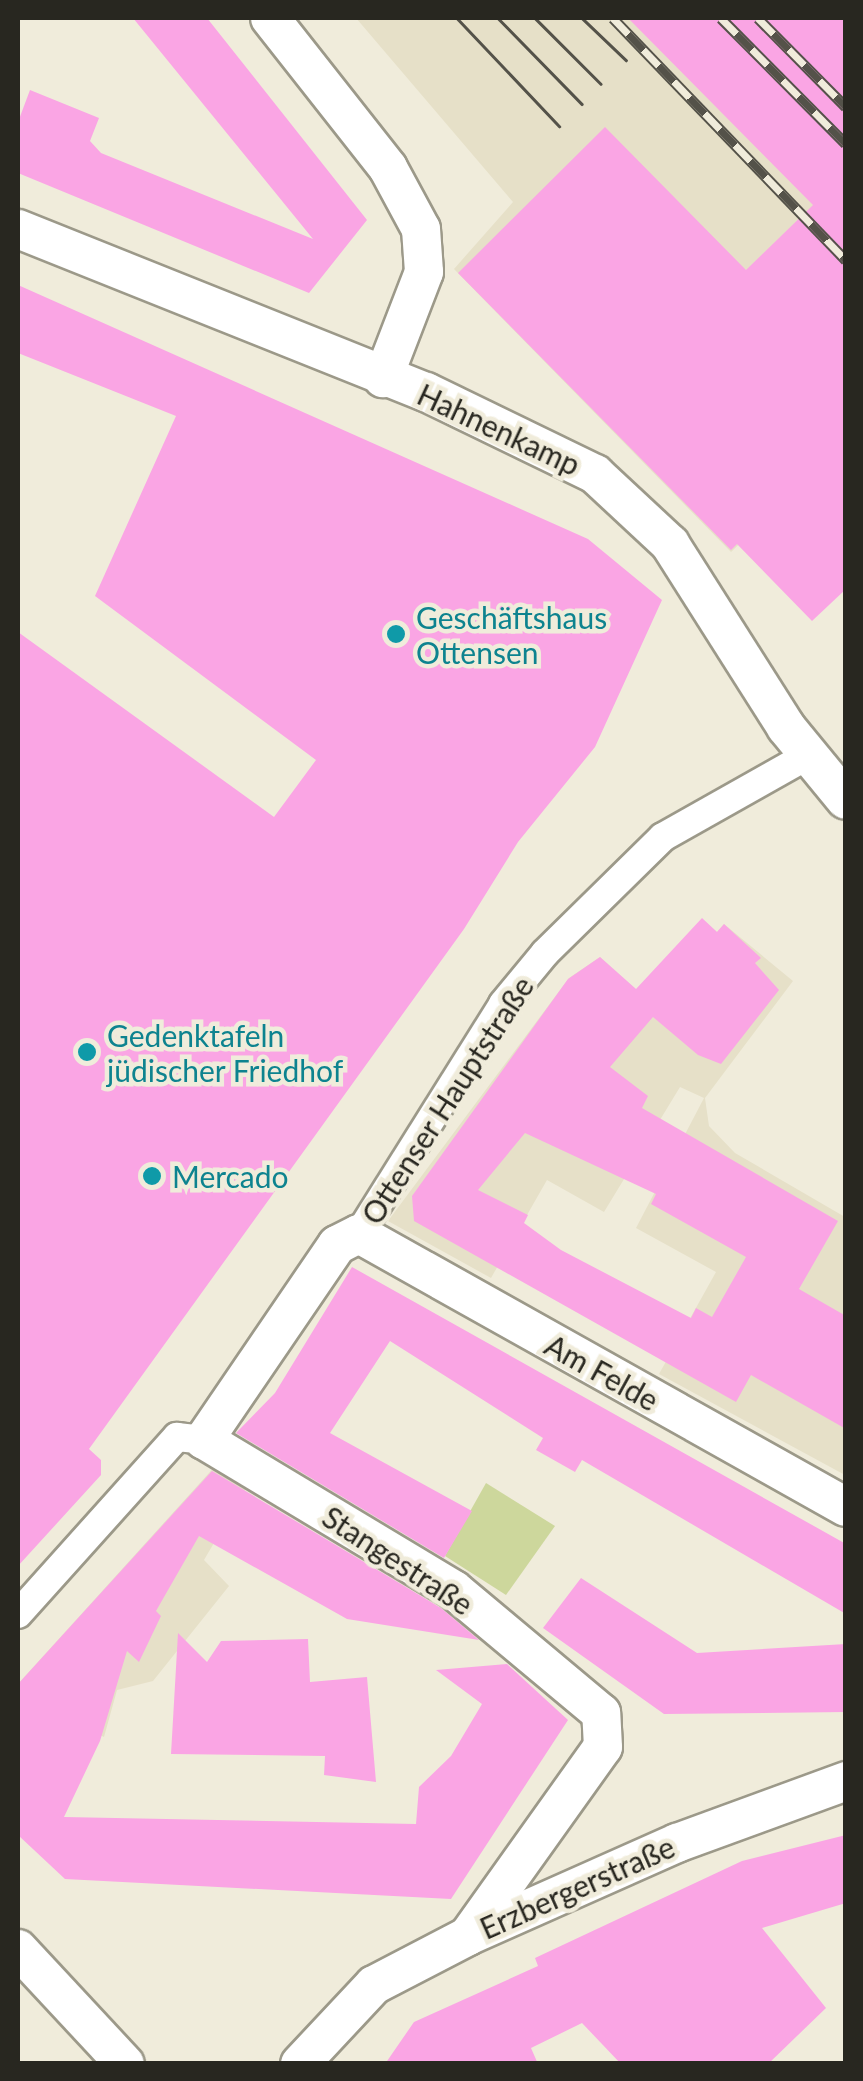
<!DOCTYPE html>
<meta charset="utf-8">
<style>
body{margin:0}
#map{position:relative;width:863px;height:2081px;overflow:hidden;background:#f0ecdb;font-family:Lato,sans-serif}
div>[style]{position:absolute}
.built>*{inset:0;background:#e6e0c8}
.green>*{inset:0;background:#cdd79c}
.building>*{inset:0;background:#faa5e4}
.roads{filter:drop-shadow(2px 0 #9c9989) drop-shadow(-2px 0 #9c9989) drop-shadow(0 2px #9c9989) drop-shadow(0 -2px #9c9989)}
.pedestrian>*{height:28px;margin:-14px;padding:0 14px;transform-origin:14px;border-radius:14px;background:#fff}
.minor>*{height:38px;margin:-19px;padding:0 19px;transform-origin:19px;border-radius:19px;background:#fff}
.tram>*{height:2.5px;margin:-1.25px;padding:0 1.25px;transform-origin:1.25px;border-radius:1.25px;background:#545249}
.rail>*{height:11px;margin-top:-5.5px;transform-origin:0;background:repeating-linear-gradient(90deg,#f0ecdb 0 22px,#545249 0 44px);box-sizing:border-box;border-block:2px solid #545249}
.dots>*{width:28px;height:28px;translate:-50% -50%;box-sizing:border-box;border:5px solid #f0ecdb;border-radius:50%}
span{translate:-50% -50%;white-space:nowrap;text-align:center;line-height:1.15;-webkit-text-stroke:9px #f0ecdb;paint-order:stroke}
.street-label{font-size:30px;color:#282720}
.culture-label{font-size:30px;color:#0d838f}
.left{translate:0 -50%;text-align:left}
.frame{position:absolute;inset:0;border:20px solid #282720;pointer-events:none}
</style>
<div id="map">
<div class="built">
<div style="clip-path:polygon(356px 18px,845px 18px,845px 554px,789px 496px,731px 552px,454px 269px,513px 202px)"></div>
<div style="clip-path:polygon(702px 919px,717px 932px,724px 924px,793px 981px,705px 1098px,709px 1126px,735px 1153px,845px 1217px,845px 1475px,659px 1374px,716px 1272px,636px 1228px,704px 1098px,680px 1087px,604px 1212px,547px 1180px,491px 1278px,388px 1221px,569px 978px,600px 957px,640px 993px)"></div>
<div style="clip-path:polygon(218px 1463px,249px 1483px,204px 1560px,229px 1586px,153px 1681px,117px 1690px,104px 1737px,76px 1723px,46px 1785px,18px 1788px,18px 1684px)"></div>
</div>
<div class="green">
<div style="clip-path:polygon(486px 1483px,555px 1526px,506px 1595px,445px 1556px)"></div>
</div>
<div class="building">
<div style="clip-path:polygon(133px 18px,207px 18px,367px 220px,309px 293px,18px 173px,18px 122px,30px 90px,99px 118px,90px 141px,101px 153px,313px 239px)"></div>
<div style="clip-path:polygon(628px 18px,846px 18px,846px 589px,812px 621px,737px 544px,731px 550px,458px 273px,605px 127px,746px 270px,813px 205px)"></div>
<div style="clip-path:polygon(18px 285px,588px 539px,662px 600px,595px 747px,518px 842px,464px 929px,89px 1449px,101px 1460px,101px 1475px,18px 1566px,18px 632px,274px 817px,316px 760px,95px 596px,176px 416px,18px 353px)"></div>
<div style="clip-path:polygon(evenodd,702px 918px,717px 932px,724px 924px,761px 958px,755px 963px,779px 990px,721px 1064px,698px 1055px,653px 1017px,610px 1067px,648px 1096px,642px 1108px,838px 1221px,799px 1289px,846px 1316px,846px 1429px,751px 1375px,736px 1402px,414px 1221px,412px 1196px,568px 979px,600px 957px,636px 989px,702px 918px,525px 1133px,656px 1194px,651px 1204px,746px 1257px,712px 1317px,696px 1308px,691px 1318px,561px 1250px,524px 1223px,528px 1215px,478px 1190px,525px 1133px)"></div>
<div style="clip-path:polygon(352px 1267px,846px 1544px,846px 1614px,582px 1460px,575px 1472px,536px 1450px,543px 1438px,390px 1341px,330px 1433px,472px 1511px,444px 1558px,236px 1433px,275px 1393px)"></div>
<div style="clip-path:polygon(212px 1471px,441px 1608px,479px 1640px,347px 1619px,199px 1536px,156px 1611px,161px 1616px,139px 1662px,127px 1651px,100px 1741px,64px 1817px,416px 1824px,419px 1787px,451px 1756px,482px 1704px,436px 1670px,507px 1664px,568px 1720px,451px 1899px,65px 1879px,18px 1835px,18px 1684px)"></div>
<div style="clip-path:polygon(581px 1578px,697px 1653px,846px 1644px,846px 1712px,664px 1714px,543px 1628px)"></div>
<div style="clip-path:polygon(178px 1633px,207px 1662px,221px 1641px,308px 1639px,310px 1682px,367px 1677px,376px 1782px,324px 1775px,325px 1756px,171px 1754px)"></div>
<div style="clip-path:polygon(846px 1835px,846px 1903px,762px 1928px,826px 2008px,768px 2064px,621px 2064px,582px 2023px,531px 2048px,538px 2064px,385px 2064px,414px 2022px,538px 1966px,535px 1958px,742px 1861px)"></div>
</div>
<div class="roads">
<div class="pedestrian">
<div style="left:359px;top:1234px;width:271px;rotate:-57.9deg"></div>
<div style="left:503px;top:1004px;width:66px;rotate:-50.5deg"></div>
<div style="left:545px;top:953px;width:165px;rotate:-44.5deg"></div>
<div style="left:663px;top:837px;width:165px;rotate:-29.4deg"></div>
<div style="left:18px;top:1614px;width:238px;rotate:-48.1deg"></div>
<div style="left:177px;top:1437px;width:27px;rotate:6deg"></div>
</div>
<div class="minor">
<div style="left:270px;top:18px;width:191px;rotate:51.8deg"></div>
<div style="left:388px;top:168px;width:69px;rotate:61.6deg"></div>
<div style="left:421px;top:229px;width:43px;rotate:86deg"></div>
<div style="left:424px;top:272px;width:114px;rotate:111.1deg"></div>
<div style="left:18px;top:229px;width:439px;rotate:21.8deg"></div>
<div style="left:426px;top:392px;width:188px;rotate:25.9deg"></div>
<div style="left:595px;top:474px;width:103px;rotate:43deg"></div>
<div style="left:670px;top:544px;width:217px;rotate:57.6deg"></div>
<div style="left:786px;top:727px;width:94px;rotate:50.6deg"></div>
<div style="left:468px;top:1936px;width:232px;rotate:-54.5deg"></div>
<div style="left:603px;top:1747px;width:34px;rotate:-93deg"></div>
<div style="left:601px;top:1713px;width:192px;rotate:-140.1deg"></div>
<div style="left:454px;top:1590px;width:292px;rotate:-149deg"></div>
<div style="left:204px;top:1440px;width:236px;rotate:-55.7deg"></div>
<div style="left:337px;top:1245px;width:25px;rotate:-27deg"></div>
<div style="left:359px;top:1234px;width:558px;rotate:29.27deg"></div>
<div style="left:18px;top:1949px;width:157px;rotate:47.1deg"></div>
<div style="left:300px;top:2064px;width:108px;rotate:-46.9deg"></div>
<div style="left:374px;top:1985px;width:106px;rotate:-27.5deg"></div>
<div style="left:468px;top:1936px;width:229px;rotate:-24deg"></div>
<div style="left:677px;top:1843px;width:180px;rotate:-20.1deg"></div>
</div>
</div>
<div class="tram">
<div style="left:457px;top:18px;width:149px;rotate:46.6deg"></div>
<div style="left:498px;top:18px;width:120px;rotate:45.7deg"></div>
<div style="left:535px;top:18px;width:93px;rotate:45deg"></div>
<div style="left:582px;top:18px;width:61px;rotate:43.7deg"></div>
</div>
<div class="rail">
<div style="left:613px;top:18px;width:336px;rotate:46.1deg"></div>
<div style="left:721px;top:18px;width:177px;rotate:45.2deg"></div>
<div style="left:758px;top:18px;width:125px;rotate:45.3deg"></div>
</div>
<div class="dots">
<div style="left:396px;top:634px;background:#0f9aa8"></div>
<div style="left:87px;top:1052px;background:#0f9aa8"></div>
<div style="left:152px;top:1176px;background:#0f9aa8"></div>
</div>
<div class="street-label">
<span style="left:499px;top:429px;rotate:25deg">Hahnenkamp</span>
<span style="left:447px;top:1100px;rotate:-57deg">Ottenser Hauptstraße</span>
<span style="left:602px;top:1372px;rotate:29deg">Am Felde</span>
<span style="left:398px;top:1560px;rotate:33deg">Stangestraße</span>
<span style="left:577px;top:1887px;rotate:-24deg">Erzbergerstraße</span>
</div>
<div class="culture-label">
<span class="left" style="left:416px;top:634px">Geschäftshaus<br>Ottensen</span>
<span class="left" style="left:107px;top:1052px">Gedenktafeln<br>jüdischer Friedhof</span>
<span class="left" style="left:172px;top:1176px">Mercado</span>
</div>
<div class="frame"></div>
</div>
